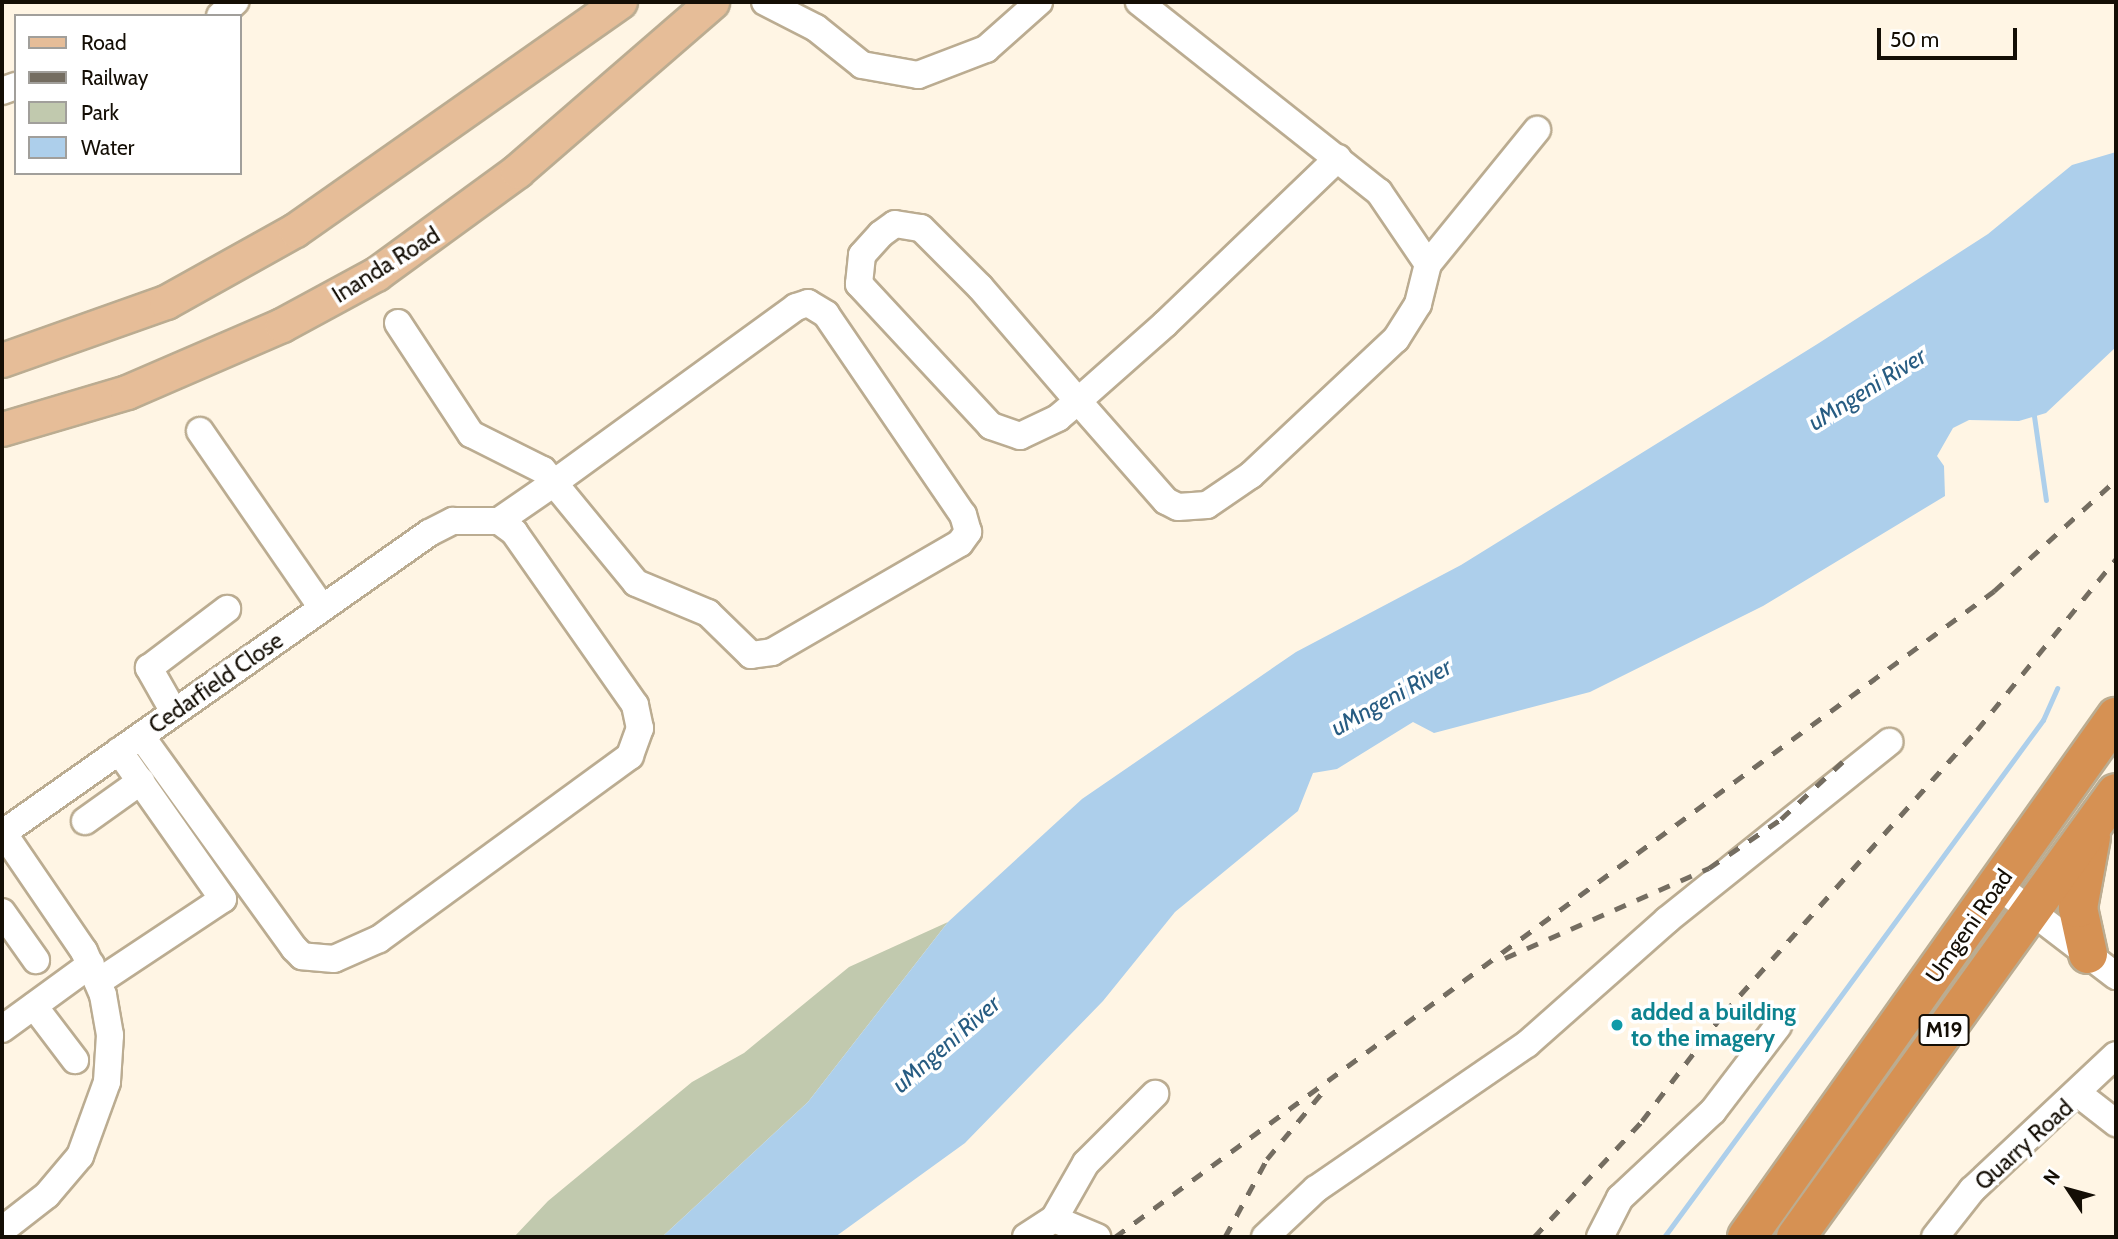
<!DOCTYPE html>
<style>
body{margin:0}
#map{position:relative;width:2118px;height:1239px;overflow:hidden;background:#fff5e4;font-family:Cabin,sans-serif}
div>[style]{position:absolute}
.green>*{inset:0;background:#c1c9ae}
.water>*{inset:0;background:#adcfeb}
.stream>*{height:5px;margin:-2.5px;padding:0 2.5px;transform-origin:2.5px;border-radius:2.5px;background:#adcfeb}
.roads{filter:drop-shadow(2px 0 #bbac91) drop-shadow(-2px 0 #bbac91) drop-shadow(0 2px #bbac91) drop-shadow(0 -2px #bbac91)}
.minor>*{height:26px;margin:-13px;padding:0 13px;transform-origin:13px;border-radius:13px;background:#fff}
.major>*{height:33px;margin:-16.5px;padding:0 16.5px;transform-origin:16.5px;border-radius:16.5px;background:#e6bd98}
.highway>*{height:38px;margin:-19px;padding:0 19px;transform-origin:19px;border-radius:19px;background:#d69153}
.rail>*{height:5px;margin-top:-2.5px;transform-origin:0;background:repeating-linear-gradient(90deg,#746d61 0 12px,transparent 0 24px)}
.dots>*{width:19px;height:19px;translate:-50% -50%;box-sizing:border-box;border:4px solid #fff;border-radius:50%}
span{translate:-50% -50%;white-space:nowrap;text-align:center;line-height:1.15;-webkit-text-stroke:7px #fff;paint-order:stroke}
.shield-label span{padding:2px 5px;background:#fff;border:2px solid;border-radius:5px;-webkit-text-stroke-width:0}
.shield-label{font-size:21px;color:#140e05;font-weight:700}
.street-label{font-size:23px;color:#140e05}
.culture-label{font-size:23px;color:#0d838f;font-weight:700}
.left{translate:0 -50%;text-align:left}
.water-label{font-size:24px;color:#275c82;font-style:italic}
.frame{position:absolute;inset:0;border:4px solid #140e05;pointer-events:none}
.legend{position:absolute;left:14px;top:14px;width:228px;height:161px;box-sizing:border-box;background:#fff;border:2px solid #a19f9b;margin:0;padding:9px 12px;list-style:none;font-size:21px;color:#140e05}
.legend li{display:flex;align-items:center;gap:14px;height:35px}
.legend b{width:35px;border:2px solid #a19f9b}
.north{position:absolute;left:2034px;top:1155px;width:70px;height:70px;-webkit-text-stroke:5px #fff;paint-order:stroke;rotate:306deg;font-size:19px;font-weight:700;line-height:28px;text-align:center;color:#140e05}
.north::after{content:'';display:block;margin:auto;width:24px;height:32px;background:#140e05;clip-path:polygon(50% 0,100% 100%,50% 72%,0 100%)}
.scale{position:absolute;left:1877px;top:28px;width:140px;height:32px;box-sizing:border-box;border:4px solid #140e05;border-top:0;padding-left:9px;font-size:21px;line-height:24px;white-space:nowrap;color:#140e05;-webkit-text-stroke:5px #fff;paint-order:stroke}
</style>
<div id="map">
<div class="green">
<div style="clip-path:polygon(948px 922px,808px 1102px,662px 1237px,514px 1237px,548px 1201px,692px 1082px,744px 1053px,849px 967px)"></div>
</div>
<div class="water">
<div style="clip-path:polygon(2116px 152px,2116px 347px,2046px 413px,2019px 421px,1969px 420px,1953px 428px,1937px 456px,1944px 466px,1945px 496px,1763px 606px,1590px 692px,1434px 733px,1413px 722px,1337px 769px,1313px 773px,1298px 811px,1175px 912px,1103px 1001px,965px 1143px,835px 1237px,662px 1237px,808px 1102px,948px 922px,1082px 799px,1296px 652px,1461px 565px,1819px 343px,1988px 234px,2072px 165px)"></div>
</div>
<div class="stream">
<div style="left:2033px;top:409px;width:92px;rotate:81.9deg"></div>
<div style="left:1664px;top:1237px;width:641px;rotate:-53.76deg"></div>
<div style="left:2043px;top:720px;width:35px;rotate:-66deg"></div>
</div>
<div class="roads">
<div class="minor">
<div style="left:765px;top:2px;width:57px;rotate:27deg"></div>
<div style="left:816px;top:28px;width:59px;rotate:38.8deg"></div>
<div style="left:862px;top:65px;width:57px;rotate:10.1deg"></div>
<div style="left:918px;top:75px;width:73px;rotate:-20.9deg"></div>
<div style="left:986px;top:49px;width:71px;rotate:-41.6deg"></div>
<div style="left:1139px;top:2px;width:306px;rotate:38.4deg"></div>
<div style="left:1379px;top:192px;width:87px;rotate:55.8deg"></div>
<div style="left:220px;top:16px;width:21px;rotate:-43deg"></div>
<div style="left:2px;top:91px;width:15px;rotate:-20deg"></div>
<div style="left:1338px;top:158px;width:240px;rotate:136.2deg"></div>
<div style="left:1165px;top:324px;width:116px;rotate:138.5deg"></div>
<div style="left:1078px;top:401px;width:26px;rotate:140deg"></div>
<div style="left:1058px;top:418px;width:42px;rotate:154.7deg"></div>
<div style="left:1020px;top:436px;width:31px;rotate:-161deg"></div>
<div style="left:991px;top:426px;width:194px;rotate:-132.9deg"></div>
<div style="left:859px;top:284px;width:29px;rotate:-84deg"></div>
<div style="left:862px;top:255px;width:28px;rotate:-48deg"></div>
<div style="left:881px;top:234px;width:17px;rotate:-36deg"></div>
<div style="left:895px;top:224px;width:26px;rotate:9deg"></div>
<div style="left:921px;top:228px;width:83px;rotate:45deg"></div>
<div style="left:980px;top:287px;width:150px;rotate:49.3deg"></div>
<div style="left:1078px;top:401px;width:133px;rotate:48.7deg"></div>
<div style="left:1166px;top:501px;width:13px;rotate:27deg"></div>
<div style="left:1178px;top:507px;width:29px;rotate:-4deg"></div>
<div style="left:1207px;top:505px;width:53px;rotate:-34.3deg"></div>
<div style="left:1251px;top:475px;width:199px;rotate:-43.2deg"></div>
<div style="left:1396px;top:339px;width:41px;rotate:-57.8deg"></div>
<div style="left:1418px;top:304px;width:41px;rotate:-76deg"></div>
<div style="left:1428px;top:264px;width:173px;rotate:-50.9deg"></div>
<div style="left:398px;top:323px;width:133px;rotate:56.7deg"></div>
<div style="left:471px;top:434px;width:80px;rotate:26.6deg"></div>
<div style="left:543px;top:470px;width:17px;rotate:50deg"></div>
<div style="left:554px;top:483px;width:129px;rotate:50.6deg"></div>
<div style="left:636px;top:583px;width:78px;rotate:22.6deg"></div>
<div style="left:708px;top:613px;width:60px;rotate:44.3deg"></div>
<div style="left:751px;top:655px;width:21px;rotate:-8deg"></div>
<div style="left:772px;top:652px;width:217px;rotate:-30.1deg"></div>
<div style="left:960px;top:543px;width:14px;rotate:-54deg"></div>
<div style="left:968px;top:532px;width:18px;rotate:-106deg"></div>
<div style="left:963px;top:515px;width:243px;rotate:-124.3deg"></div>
<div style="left:826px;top:314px;width:21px;rotate:-149deg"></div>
<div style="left:808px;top:303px;width:13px;rotate:162deg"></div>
<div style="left:796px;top:307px;width:299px;rotate:144deg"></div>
<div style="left:554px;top:483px;width:67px;rotate:145.4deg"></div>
<div style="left:200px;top:431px;width:215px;rotate:55.4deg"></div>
<div style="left:174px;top:712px;width:51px;rotate:-119.6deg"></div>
<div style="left:149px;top:668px;width:98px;rotate:-37.1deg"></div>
<div style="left:85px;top:821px;width:69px;rotate:-35.5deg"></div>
<div style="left:2px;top:831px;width:145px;rotate:55.7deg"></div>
<div style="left:84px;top:951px;width:48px;rotate:66.6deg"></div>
<div style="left:103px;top:995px;width:41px;rotate:80.1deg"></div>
<div style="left:110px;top:1035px;width:47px;rotate:93.7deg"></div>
<div style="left:107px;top:1082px;width:79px;rotate:110deg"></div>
<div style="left:80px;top:1156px;width:51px;rotate:130.2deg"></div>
<div style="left:47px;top:1195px;width:57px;rotate:142.1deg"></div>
<div style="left:3px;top:833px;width:521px;rotate:-35.15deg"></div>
<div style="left:429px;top:533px;width:27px;rotate:-27deg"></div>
<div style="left:453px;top:521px;width:46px"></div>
<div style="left:499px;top:521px;width:19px;rotate:36deg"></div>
<div style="left:514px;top:532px;width:211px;rotate:55deg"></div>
<div style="left:635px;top:705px;width:24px;rotate:78deg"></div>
<div style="left:640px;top:728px;width:30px;rotate:110deg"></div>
<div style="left:630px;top:756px;width:311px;rotate:143.9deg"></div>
<div style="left:379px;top:939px;width:49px;rotate:156deg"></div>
<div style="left:334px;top:959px;width:32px;rotate:-175deg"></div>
<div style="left:302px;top:956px;width:11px;rotate:-135deg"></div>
<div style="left:294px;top:948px;width:261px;rotate:-125.8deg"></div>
<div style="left:1997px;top:885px;width:150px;rotate:37.4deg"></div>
<div style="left:2px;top:912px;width:59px;rotate:54.7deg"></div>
<div style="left:98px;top:982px;width:150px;rotate:-33.6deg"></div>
<div style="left:223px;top:899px;width:181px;rotate:-125.1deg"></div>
<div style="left:34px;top:1006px;width:68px;rotate:52.8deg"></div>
<div style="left:2px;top:1029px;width:110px;rotate:-36.1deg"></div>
<div style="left:2080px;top:1095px;width:46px;rotate:37.9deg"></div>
<div style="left:1054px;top:1219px;width:64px;rotate:-60.3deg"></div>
<div style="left:1086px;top:1163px;width:98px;rotate:-45deg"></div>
<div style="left:1026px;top:1237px;width:33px;rotate:-33deg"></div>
<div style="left:1054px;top:1219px;width:47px;rotate:22.7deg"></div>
<div style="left:1265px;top:1237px;width:70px;rotate:-43.3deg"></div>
<div style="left:1316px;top:1189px;width:256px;rotate:-34.5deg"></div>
<div style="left:1527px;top:1044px;width:187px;rotate:-41.5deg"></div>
<div style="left:1667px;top:920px;width:285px;rotate:-38.7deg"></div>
<div style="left:1600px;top:1237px;width:44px;rotate:-62.9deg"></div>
<div style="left:1620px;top:1198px;width:127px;rotate:-43.1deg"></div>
<div style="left:1713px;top:1111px;width:107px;rotate:-52.6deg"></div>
<div style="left:1935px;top:1237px;width:60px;rotate:-51.8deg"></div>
<div style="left:1972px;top:1190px;width:197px;rotate:-43.2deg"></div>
</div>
<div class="major">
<div style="left:2px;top:360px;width:174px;rotate:-19.5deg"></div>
<div style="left:166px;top:302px;width:148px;rotate:-29.2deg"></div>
<div style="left:295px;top:230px;width:397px;rotate:-35.1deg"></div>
<div style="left:2px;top:429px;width:130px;rotate:-16.5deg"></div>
<div style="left:127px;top:392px;width:169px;rotate:-23.4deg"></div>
<div style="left:282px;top:325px;width:107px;rotate:-28.5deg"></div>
<div style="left:376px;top:274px;width:175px;rotate:-36.1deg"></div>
<div style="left:517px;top:171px;width:258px;rotate:-40.9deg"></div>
</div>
<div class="highway">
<div style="left:2088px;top:954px;width:47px;rotate:-102.3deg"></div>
<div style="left:2078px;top:908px;width:72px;rotate:-79.6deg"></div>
<div style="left:1747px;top:1237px;width:638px;rotate:-54.64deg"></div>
<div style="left:1796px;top:1237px;width:547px;rotate:-54.22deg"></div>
</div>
</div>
<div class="rail">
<div style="left:1505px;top:958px;width:223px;rotate:-23.8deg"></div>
<div style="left:1709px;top:868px;width:87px;rotate:-34.2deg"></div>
<div style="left:1781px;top:819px;width:96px;rotate:-42.9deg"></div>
<div style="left:1115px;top:1237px;width:1091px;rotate:-36.31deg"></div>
<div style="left:1994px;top:591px;width:165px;rotate:-42.3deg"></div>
<div style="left:1225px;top:1237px;width:89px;rotate:-61.7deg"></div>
<div style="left:1267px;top:1159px;width:92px;rotate:-50.3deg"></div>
<div style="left:1534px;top:1237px;width:158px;rotate:-47deg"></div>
<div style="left:1642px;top:1121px;width:136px;rotate:-52.8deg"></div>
<div style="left:1724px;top:1013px;width:380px;rotate:-48.2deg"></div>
<div style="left:1977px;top:730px;width:220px;rotate:-50.9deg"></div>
</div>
<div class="dots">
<div style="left:1617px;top:1025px;background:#0f9aa8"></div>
</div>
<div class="shield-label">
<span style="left:1944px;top:1030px">M19</span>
</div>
<div class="street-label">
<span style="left:386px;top:265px;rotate:-32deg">Inanda Road</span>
<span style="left:216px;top:683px;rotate:-35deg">Cedarfield Close</span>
<span style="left:1969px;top:926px;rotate:-55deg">Umgeni Road</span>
<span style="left:2024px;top:1145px;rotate:-42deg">Quarry Road</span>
</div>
<div class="culture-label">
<span class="left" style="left:1631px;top:1025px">added a building<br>to the imagery</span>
</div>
<div class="water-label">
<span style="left:1867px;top:389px;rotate:-32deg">uMngeni River</span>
<span style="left:1391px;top:697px;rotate:-29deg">uMngeni River</span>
<span style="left:946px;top:1044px;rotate:-41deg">uMngeni River</span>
</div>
<div class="frame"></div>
<ul class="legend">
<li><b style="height:9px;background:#e6bd98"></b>Road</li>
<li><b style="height:9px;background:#746d61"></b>Railway</li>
<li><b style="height:19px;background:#c1c9ae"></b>Park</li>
<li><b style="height:19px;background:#adcfeb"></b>Water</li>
</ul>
<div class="north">N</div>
<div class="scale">50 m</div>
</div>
